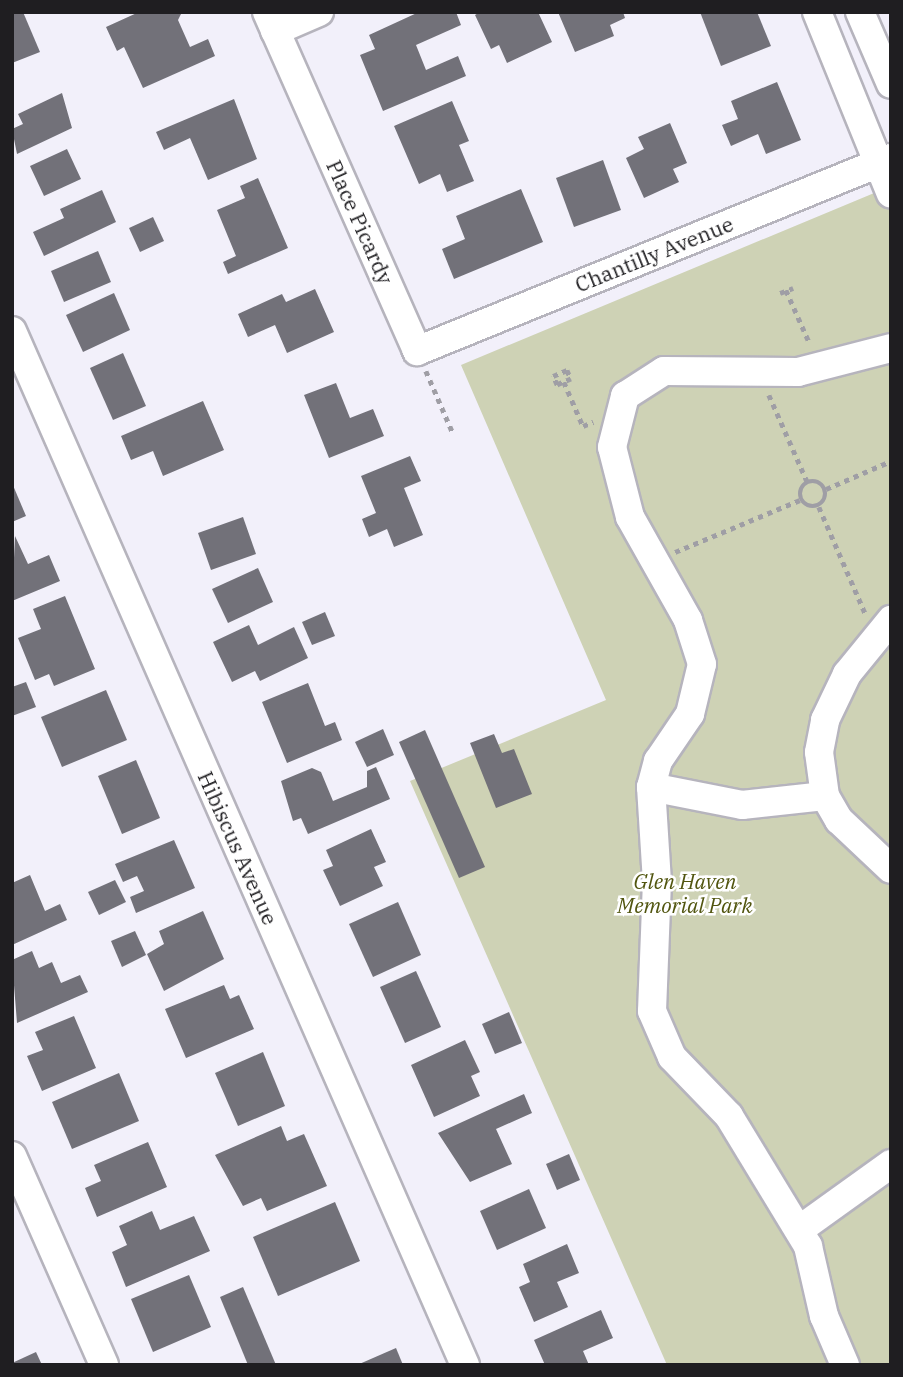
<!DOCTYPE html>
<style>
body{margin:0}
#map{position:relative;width:903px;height:1377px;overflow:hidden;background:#f2f0fa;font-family:"IBM Plex Serif",serif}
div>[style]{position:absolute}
.green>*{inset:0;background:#ced2b5}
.building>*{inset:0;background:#727179}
.path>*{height:4.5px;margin-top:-2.25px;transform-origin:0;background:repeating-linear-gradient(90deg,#9f9ea5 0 5px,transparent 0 10px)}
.path>.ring{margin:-2.25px;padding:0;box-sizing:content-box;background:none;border:4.5px solid #9f9ea5;border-radius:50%}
.roads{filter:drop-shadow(2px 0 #b6b4bd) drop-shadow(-2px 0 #b6b4bd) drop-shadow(0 2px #b6b4bd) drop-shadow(0 -2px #b6b4bd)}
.minor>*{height:28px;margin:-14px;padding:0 14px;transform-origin:14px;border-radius:14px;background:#fff}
span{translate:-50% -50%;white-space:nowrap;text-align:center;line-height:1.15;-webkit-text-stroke:5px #fff;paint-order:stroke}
.street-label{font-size:21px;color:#1f1e21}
.park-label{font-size:21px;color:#51550f;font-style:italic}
.frame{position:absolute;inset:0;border:14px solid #1f1e21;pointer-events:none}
</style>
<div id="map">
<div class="green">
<div style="clip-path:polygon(891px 186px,891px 1365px,667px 1365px,410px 781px,606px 700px,461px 365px)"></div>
</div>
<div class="building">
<div style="clip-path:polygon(12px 12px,23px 12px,40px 52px,12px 63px)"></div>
<div style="clip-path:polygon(139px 12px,182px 12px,178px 20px,190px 47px,208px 39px,215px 56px,143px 88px,124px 47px,117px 51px,106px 27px)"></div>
<div style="clip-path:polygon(419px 12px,456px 12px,461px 25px,416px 45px,426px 70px,458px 56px,466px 76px,383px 111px,360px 55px,375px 49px,369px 35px)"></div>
<div style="clip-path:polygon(480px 12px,538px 12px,552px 42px,507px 63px,499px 45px,491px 49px,475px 15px)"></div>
<div style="clip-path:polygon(558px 12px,623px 12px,625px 18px,610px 25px,614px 36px,575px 52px)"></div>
<div style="clip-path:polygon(700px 12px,757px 12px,771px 46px,721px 66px)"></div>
<div style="clip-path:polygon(777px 82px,801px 140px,766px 154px,758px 134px,731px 146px,722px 125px,738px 119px,731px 101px)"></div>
<div style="clip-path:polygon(62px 93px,72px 128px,17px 154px,12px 129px,23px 124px,18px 114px)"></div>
<div style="clip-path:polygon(234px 99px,257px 159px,208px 180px,190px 138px,164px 150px,156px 132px)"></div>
<div style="clip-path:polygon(452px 101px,469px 141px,459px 145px,474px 181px,447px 192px,440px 174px,419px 184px,394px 126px)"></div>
<div style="clip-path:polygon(670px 123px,687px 163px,673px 169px,679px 182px,644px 198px,626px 158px,644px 149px,638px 137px)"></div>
<div style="clip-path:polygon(67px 149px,81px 179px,44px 196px,30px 166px)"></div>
<div style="clip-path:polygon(603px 160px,621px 210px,574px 227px,556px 178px)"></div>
<div style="clip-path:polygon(258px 178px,288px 248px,228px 274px,223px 262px,236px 256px,217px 210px,245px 198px,240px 186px)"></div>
<div style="clip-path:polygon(521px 189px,543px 242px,454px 279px,442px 249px,465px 239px,456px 216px)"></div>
<div style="clip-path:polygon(102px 190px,116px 222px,44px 256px,33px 232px,64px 218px,60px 209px)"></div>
<div style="clip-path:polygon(153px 217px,164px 241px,140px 252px,129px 228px)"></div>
<div style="clip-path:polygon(98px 251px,111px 282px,64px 302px,51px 271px)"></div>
<div style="clip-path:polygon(315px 289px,334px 332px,287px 353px,275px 325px,248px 337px,238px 314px,282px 294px,286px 302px)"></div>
<div style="clip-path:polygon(114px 293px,130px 330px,83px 352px,66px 315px)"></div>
<div style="clip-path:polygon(123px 353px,146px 406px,113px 420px,90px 368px)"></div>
<div style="clip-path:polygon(336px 383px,350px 418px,373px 409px,384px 436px,329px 458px,304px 395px)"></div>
<div style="clip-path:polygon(203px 401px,224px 450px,163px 476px,153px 451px,131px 460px,121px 436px)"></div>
<div style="clip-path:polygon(410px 456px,421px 481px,404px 488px,423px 535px,394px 547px,387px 529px,369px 537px,362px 519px,376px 513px,361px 476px)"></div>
<div style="clip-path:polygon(12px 483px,26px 516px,12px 522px)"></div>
<div style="clip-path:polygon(243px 517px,256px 554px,211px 570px,198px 533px)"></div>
<div style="clip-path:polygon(15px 536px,28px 564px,49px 555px,60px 581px,12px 601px)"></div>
<div style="clip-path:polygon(258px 568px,273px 602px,228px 623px,212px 589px)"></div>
<div style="clip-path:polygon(65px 596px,95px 669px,54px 686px,49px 674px,35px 680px,18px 638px,41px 629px,33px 609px)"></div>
<div style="clip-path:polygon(325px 612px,335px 636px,312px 645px,302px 622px)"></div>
<div style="clip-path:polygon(249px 625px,258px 645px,294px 627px,308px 658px,260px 681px,255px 671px,232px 682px,213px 642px)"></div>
<div style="clip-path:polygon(26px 682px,36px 707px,12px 716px,12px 687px)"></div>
<div style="clip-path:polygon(308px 683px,325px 726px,335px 722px,342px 740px,287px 763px,262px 702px)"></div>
<div style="clip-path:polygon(106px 690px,127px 740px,62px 767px,41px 717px)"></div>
<div style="clip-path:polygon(383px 729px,394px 755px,367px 767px,355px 742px)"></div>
<div style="clip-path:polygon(425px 730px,485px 867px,459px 878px,399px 742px)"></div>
<div style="clip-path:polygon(494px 734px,502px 753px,514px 749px,532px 794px,496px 808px,470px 743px)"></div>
<div style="clip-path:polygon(136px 760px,160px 818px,122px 834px,98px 776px)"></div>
<div style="clip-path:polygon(376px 767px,390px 799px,308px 834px,301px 818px,293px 821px,281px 781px,312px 768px,321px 772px,333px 801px,367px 787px,367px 771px)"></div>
<div style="clip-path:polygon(371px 829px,386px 862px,374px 867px,383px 886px,340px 906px,323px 870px,333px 866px,326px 850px)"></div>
<div style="clip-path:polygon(174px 840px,195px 888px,136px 913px,130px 897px,144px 891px,137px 876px,123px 882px,115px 864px)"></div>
<div style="clip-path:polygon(30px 875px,45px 911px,60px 904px,67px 920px,12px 945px,12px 883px)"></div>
<div style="clip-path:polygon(115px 880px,126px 902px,99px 915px,88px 892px)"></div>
<div style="clip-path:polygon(398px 902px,421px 955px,373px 977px,349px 924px)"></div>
<div style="clip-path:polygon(203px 911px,224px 959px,164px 991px,147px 954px,164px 944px,159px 931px)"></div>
<div style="clip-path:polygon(135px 931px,146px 955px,122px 967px,111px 941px)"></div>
<div style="clip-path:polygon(32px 951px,39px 968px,52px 962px,61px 983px,80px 975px,88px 992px,17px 1023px,12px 960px)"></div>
<div style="clip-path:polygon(416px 971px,441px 1027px,405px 1043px,380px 987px)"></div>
<div style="clip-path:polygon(224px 985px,230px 999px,239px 995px,254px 1029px,186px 1058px,165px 1009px)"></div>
<div style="clip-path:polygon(509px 1012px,522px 1043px,495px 1054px,482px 1024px)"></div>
<div style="clip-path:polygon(74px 1016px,96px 1068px,42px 1091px,27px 1056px,43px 1050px,35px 1032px)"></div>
<div style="clip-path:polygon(465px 1040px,480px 1072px,471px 1076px,480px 1096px,434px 1117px,411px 1065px)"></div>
<div style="clip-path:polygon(263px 1052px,285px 1106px,238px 1126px,215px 1073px)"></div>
<div style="clip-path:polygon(119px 1073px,139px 1121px,72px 1149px,52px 1102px)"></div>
<div style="clip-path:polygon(524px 1094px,532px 1113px,496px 1129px,512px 1164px,470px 1182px,438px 1133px)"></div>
<div style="clip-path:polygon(281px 1126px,287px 1141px,304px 1134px,327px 1186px,267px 1211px,261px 1198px,243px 1206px,215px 1155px)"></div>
<div style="clip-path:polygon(148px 1142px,167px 1187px,97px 1217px,85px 1188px,101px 1181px,94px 1165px)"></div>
<div style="clip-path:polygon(569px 1154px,580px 1180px,557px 1190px,546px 1164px)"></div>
<div style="clip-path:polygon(529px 1189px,546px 1228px,497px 1250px,480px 1211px)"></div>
<div style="clip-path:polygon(335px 1202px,360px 1261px,278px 1296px,253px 1237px)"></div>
<div style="clip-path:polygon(152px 1211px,160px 1230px,194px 1216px,210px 1251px,126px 1287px,112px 1252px,127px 1245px,119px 1226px)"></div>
<div style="clip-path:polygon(567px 1244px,579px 1273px,557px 1282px,568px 1307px,534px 1322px,519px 1287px,530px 1282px,523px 1264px)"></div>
<div style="clip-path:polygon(189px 1275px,211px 1327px,153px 1352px,131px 1299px)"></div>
<div style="clip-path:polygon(243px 1287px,276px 1365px,248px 1365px,220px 1297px)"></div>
<div style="clip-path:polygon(601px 1310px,613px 1338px,583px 1351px,589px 1365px,545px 1365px,534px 1340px)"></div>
<div style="clip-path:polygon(396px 1348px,403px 1365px,357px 1365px)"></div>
<div style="clip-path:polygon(36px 1352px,42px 1365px,12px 1365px,12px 1363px)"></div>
</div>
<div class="path">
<div style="left:786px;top:290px;width:59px;rotate:66deg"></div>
<div style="left:780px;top:293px;width:14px;rotate:-21deg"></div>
<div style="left:567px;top:370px;width:10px;rotate:66deg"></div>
<div style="left:571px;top:379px;width:15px;rotate:157deg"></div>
<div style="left:557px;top:385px;width:10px;rotate:-114deg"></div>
<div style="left:553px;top:376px;width:15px;rotate:-23deg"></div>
<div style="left:426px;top:371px;width:68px;rotate:66.5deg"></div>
<div style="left:564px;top:382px;width:48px;rotate:66.6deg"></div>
<div style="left:583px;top:426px;width:11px;rotate:-22deg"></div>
<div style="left:769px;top:395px;width:94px;rotate:66.2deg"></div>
<div class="ring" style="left:800px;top:481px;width:21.5px;height:21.5px"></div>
<div style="left:826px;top:489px;width:71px;rotate:-23.3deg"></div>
<div style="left:819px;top:507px;width:118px;rotate:66.5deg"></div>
<div style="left:675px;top:552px;width:135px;rotate:-22.6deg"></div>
</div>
<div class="roads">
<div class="minor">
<div style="left:267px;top:12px;width:371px;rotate:66.1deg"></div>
<div style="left:417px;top:351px;width:512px;rotate:-22.15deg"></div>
<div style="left:817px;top:12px;width:196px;rotate:67.9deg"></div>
<div style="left:860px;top:12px;width:78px;rotate:66.7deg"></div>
<div style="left:275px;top:31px;width:48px;rotate:-23.4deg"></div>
<div style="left:12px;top:331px;width:1129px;rotate:66.34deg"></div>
<div style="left:651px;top:787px;width:93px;rotate:11.2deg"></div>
<div style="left:742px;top:805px;width:83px;rotate:-6.2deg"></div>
<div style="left:825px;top:796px;width:28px;rotate:60deg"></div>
<div style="left:839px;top:820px;width:71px;rotate:43.3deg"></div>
<div style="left:825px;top:796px;width:44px;rotate:-97.8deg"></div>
<div style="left:819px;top:752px;width:33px;rotate:-79deg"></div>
<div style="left:825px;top:720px;width:51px;rotate:-64.4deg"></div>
<div style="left:847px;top:674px;width:70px;rotate:-50.8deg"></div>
<div style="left:12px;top:1156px;width:228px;rotate:66.2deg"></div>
<div style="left:799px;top:1230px;width:113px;rotate:-35.7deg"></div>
<div style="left:845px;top:1365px;width:53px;rotate:-113.2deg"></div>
<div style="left:824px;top:1316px;width:72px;rotate:-102.9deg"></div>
<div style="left:808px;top:1246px;width:152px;rotate:-121.3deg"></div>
<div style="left:729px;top:1116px;width:82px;rotate:-134deg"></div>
<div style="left:672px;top:1057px;width:50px;rotate:-113.5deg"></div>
<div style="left:652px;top:1011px;width:129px;rotate:-87.8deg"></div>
<div style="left:657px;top:882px;width:95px;rotate:-93.6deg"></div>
<div style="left:651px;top:787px;width:27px;rotate:-75deg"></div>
<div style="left:658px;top:761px;width:57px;rotate:-55.8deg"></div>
<div style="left:690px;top:714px;width:51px;rotate:-76.5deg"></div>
<div style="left:702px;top:664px;width:46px;rotate:-107.7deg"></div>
<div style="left:688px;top:620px;width:118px;rotate:-119.4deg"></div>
<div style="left:630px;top:517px;width:72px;rotate:-104.4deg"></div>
<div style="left:612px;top:447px;width:53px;rotate:-75.7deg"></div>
<div style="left:625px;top:396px;width:46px;rotate:-32.7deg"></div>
<div style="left:664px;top:371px;width:134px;rotate:0.4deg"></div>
<div style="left:798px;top:372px;width:96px;rotate:-14.5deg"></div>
</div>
</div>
<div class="street-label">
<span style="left:360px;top:222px;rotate:66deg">Place Picardy</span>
<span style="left:654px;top:254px;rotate:-22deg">Chantilly Avenue</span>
<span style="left:238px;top:848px;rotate:66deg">Hibiscus Avenue</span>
</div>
<div class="park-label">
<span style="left:685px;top:893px">Glen Haven<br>Memorial Park</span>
</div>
<div class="frame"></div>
</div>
